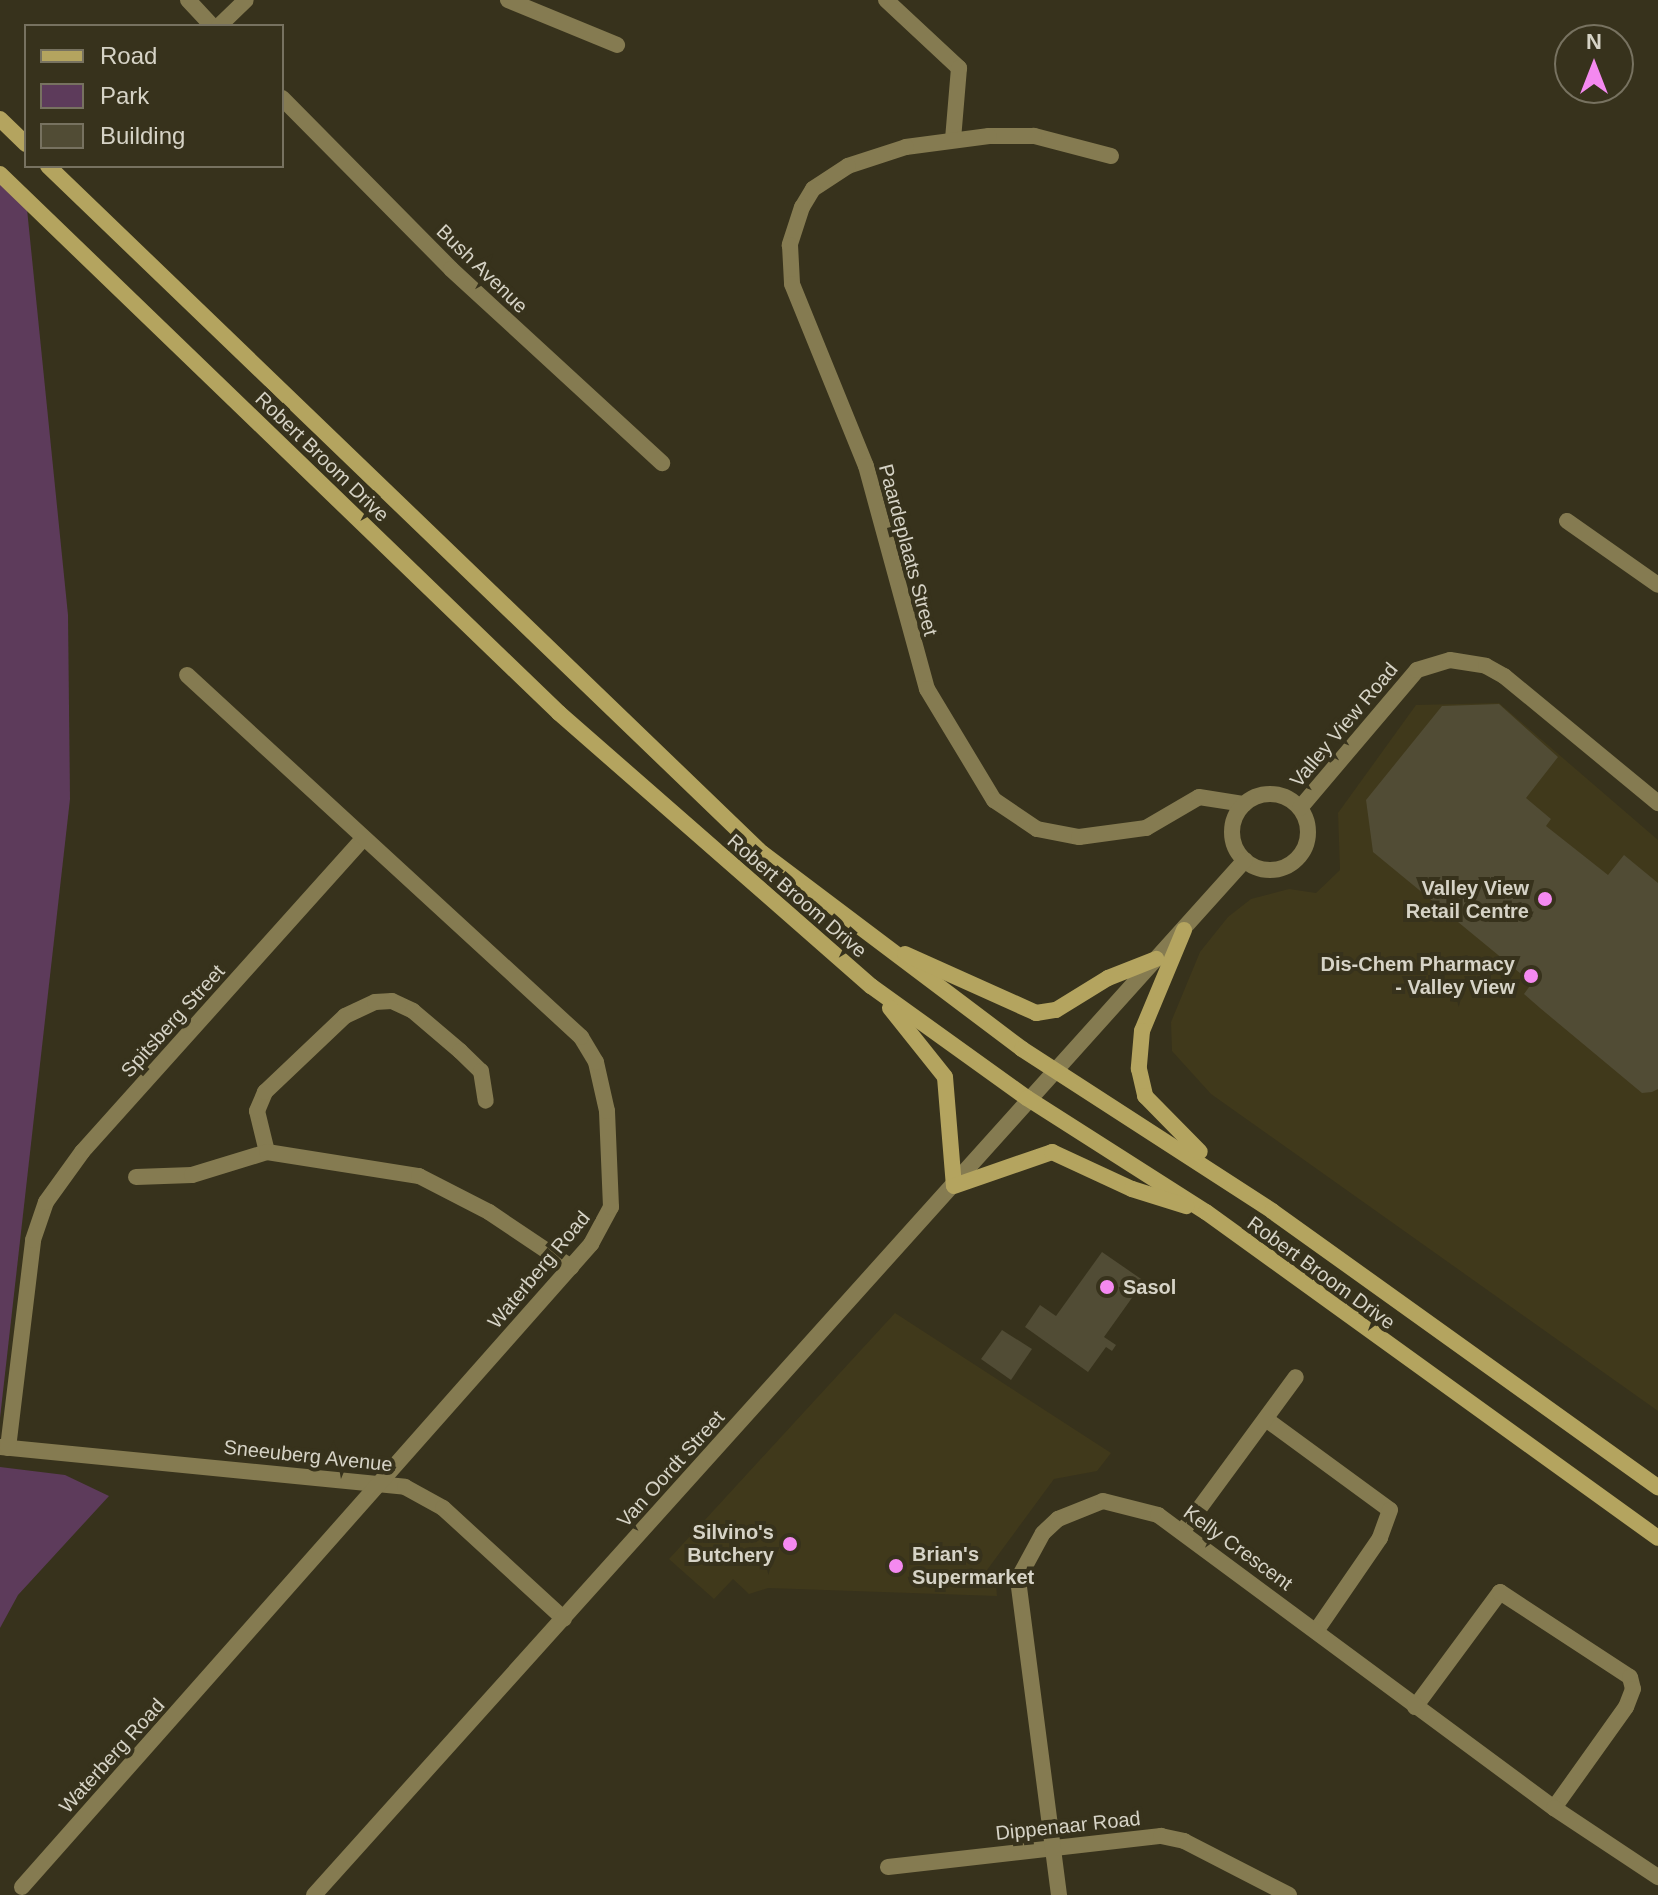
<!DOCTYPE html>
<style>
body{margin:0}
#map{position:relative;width:1658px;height:1895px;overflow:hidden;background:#37321c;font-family:Helvetica,sans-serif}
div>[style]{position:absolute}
.built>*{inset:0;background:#40391b}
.green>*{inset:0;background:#5d3b5b}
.building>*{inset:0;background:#514c35}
.street>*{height:16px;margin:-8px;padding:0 8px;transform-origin:8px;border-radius:8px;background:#857b51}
.street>.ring{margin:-8px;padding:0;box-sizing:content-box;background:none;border:16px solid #857b51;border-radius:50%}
.secondary>*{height:16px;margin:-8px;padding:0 8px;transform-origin:8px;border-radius:8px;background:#b4a45f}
.dots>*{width:22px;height:22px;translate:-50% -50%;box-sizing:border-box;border:4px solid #37321c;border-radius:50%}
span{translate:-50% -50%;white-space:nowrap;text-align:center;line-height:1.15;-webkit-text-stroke:8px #37321c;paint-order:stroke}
.street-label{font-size:20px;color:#d6d3c6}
.poi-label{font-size:20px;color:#d6d3c6;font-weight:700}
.right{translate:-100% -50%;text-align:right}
.left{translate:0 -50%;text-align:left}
.legend{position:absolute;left:24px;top:24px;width:260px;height:144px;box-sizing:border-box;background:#37321c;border:2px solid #777260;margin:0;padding:10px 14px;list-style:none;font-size:24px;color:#d6d3c6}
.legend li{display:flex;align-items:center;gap:16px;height:40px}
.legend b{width:40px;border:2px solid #777260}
.north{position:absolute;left:1554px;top:24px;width:80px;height:80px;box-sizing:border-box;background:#37321c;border:2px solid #777260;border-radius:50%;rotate:0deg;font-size:22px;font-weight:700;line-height:32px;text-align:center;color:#d6d3c6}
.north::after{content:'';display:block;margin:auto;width:28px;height:36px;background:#f489f0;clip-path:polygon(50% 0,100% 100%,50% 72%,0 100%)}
</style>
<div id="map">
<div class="built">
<div style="clip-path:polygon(1499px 703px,1658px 840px,1658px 1411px,1211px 1094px,1172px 1051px,1171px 1022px,1200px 952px,1228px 917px,1251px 899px,1289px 889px,1316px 893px,1340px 870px,1338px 813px,1416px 705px)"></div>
<div style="clip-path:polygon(895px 1313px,1111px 1453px,1097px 1471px,1054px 1479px,987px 1570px,996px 1584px,997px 1596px,768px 1588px,749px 1594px,733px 1579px,714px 1599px,669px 1559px)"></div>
</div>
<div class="green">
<div style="clip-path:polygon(0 183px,27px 209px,68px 615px,70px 799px,0 1418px)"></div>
<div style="clip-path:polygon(0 1467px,65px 1475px,109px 1496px,18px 1595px,0 1628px)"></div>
</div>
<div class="building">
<div style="clip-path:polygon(1499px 704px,1558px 757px,1526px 798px,1551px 819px,1546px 826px,1608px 875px,1624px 855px,1658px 883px,1658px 1089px,1652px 1092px,1642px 1093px,1540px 1008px,1524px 994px,1532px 983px,1373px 852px,1366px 800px,1442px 706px)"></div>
<div style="clip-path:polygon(1102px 1252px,1144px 1281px,1104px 1337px,1116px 1345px,1112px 1351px,1106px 1347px,1088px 1372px,1025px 1327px,1040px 1305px,1056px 1316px)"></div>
<div style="clip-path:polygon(1002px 1330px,1032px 1349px,1011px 1380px,981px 1359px)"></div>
</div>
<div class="street">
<div style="left:188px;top:0;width:35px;rotate:47deg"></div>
<div style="left:508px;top:0;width:118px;rotate:22.4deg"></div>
<div style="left:886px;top:0;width:100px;rotate:43deg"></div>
<div style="left:959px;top:68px;width:71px;rotate:94.8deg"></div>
<div style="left:219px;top:26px;width:37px;rotate:-44deg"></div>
<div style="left:282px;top:98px;width:240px;rotate:45.3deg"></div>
<div style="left:451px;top:269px;width:287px;rotate:42.6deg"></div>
<div style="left:1111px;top:156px;width:80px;rotate:-165.4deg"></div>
<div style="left:1034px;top:136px;width:45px;rotate:180deg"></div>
<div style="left:989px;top:136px;width:84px;rotate:172.5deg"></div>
<div style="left:906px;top:147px;width:61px;rotate:161.9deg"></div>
<div style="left:848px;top:166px;width:42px;rotate:146.7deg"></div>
<div style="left:813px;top:189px;width:21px;rotate:121deg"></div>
<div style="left:802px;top:207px;width:40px;rotate:108deg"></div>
<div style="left:790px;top:245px;width:39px;rotate:87deg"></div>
<div style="left:792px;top:284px;width:196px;rotate:67.9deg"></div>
<div style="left:866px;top:466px;width:231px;rotate:74.7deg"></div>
<div style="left:927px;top:689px;width:130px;rotate:58.9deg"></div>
<div style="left:994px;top:800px;width:52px;rotate:34deg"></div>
<div style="left:1037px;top:829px;width:43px;rotate:10.8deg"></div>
<div style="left:1079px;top:837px;width:68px;rotate:-7.7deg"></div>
<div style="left:1146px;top:828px;width:61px;rotate:-30.3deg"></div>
<div style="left:1199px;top:797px;width:46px;rotate:8.8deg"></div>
<div style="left:1567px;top:521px;width:111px;rotate:35.1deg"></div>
<div class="ring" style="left:1232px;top:794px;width:60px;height:60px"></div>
<div style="left:1300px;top:808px;width:181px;rotate:-49.7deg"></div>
<div style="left:1417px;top:670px;width:34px;rotate:-17deg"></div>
<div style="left:1450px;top:660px;width:36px;rotate:9deg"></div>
<div style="left:1486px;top:666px;width:21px;rotate:29deg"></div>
<div style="left:1504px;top:676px;width:200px;rotate:39.5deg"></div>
<div style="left:267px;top:1152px;width:42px;rotate:-103.7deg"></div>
<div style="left:257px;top:1111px;width:21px;rotate:-67deg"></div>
<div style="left:265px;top:1092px;width:110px;rotate:-43.5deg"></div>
<div style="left:345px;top:1016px;width:33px;rotate:-25deg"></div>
<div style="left:375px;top:1002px;width:17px;rotate:-3deg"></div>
<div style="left:392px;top:1001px;width:23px;rotate:25deg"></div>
<div style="left:413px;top:1011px;width:62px;rotate:40.4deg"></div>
<div style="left:460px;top:1051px;width:29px;rotate:44deg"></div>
<div style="left:481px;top:1071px;width:30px;rotate:81deg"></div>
<div style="left:136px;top:1177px;width:56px;rotate:-2deg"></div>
<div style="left:192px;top:1175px;width:78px;rotate:-17deg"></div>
<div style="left:267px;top:1152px;width:154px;rotate:9deg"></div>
<div style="left:419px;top:1176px;width:79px;rotate:27.2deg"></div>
<div style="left:489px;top:1212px;width:99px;rotate:33.9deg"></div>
<div style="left:1267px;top:1420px;width:152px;rotate:36.2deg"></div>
<div style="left:1390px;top:1510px;width:30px;rotate:110deg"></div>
<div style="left:1380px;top:1538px;width:113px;rotate:124.5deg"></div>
<div style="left:0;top:1447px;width:407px;rotate:5.6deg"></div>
<div style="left:405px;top:1487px;width:43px;rotate:28.9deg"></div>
<div style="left:443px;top:1508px;width:164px;rotate:42.5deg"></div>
<div style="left:8px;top:1448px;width:209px;rotate:-83.1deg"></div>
<div style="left:33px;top:1240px;width:40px;rotate:-71.1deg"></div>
<div style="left:46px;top:1202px;width:62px;rotate:-54.2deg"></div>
<div style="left:82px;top:1152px;width:419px;rotate:-48.1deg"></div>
<div style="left:1182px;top:1532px;width:192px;rotate:-53.7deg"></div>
<div style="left:1415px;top:1707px;width:143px;rotate:-53.5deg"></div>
<div style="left:1500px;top:1592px;width:155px;rotate:33.2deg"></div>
<div style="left:1630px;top:1677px;width:12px;rotate:76deg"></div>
<div style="left:1633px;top:1689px;width:19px;rotate:111deg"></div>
<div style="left:1626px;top:1707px;width:124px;rotate:125.5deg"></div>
<div style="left:888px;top:1867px;width:275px;rotate:-6.5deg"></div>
<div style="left:1161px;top:1836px;width:24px;rotate:12deg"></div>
<div style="left:1184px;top:1841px;width:118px;rotate:27.2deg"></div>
<div style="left:22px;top:1887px;width:859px;rotate:-48.49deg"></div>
<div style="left:591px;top:1244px;width:42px;rotate:-61.6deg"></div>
<div style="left:611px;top:1207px;width:96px;rotate:-92.4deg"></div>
<div style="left:607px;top:1111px;width:50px;rotate:-102.7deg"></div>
<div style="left:596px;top:1062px;width:29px;rotate:-121deg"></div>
<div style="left:581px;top:1037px;width:535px;rotate:-137.42deg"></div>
<div style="left:314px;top:1895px;width:1392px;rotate:-48.03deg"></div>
<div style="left:1059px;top:1895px;width:319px;rotate:-97.4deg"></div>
<div style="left:1018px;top:1579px;width:52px;rotate:-61.5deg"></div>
<div style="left:1043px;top:1533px;width:21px;rotate:-43deg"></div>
<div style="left:1058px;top:1519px;width:48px;rotate:-21.8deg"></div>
<div style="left:1103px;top:1501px;width:57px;rotate:14.3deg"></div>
<div style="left:1158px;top:1515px;width:493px;rotate:36.5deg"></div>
<div style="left:1554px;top:1808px;width:125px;rotate:33.6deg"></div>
</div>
<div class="secondary">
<div style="left:0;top:119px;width:36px;rotate:44deg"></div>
<div style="left:48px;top:166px;width:991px;rotate:43.9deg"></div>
<div style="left:762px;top:853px;width:326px;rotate:37deg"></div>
<div style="left:1022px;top:1049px;width:298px;rotate:32.9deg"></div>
<div style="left:1272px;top:1211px;width:475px;rotate:35.6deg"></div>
<div style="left:0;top:174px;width:777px;rotate:43.96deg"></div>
<div style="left:559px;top:713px;width:415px;rotate:41.2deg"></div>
<div style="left:871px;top:986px;width:192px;rotate:35.7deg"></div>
<div style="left:1027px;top:1098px;width:212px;rotate:32.5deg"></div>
<div style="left:1206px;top:1212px;width:557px;rotate:35.8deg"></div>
<div style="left:1184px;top:930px;width:109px;rotate:112.6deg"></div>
<div style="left:1142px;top:1031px;width:38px;rotate:95deg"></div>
<div style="left:1139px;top:1069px;width:28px;rotate:77deg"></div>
<div style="left:1145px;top:1096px;width:78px;rotate:45.5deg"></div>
<div style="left:905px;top:954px;width:144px;rotate:24.2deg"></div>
<div style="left:1036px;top:1013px;width:20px;rotate:-9deg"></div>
<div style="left:1056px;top:1010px;width:61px;rotate:-31.6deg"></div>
<div style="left:1108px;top:978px;width:52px;rotate:-21.6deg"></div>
<div style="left:890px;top:1008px;width:88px;rotate:51.4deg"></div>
<div style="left:945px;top:1077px;width:109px;rotate:85.3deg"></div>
<div style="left:954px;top:1186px;width:104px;rotate:-19.1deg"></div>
<div style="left:1052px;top:1152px;width:88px;rotate:24.8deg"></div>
<div style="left:1132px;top:1189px;width:57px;rotate:17.5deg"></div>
</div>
<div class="dots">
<div style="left:1545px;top:899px;background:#f489f0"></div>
<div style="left:1531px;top:976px;background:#f489f0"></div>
<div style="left:1107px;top:1287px;background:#f489f0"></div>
<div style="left:790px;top:1544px;background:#f489f0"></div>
<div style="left:896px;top:1566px;background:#f489f0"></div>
</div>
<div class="street-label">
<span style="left:482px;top:269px;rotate:44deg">Bush Avenue</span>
<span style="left:322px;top:457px;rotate:44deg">Robert Broom Drive</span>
<span style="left:908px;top:550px;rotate:75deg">Paardeplaats Street</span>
<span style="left:1344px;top:725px;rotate:-50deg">Valley View Road</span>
<span style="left:797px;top:896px;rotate:41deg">Robert Broom Drive</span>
<span style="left:173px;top:1021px;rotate:-48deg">Spitsberg Street</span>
<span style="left:539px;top:1270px;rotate:-50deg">Waterberg Road</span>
<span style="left:1321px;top:1273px;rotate:36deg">Robert Broom Drive</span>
<span style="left:308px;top:1456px;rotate:6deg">Sneeuberg Avenue</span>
<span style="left:671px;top:1469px;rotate:-48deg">Van Oordt Street</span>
<span style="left:1238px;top:1548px;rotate:36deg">Kelly Crescent</span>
<span style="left:112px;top:1756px;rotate:-48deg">Waterberg Road</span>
<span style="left:1068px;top:1826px;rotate:-6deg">Dippenaar Road</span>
</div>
<div class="poi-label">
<span class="right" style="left:1529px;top:900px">Valley View<br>Retail Centre</span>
<span class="right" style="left:1515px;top:976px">Dis-Chem Pharmacy<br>- Valley View</span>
<span class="left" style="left:1123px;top:1287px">Sasol</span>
<span class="right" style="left:774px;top:1544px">Silvino's<br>Butchery</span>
<span class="left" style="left:912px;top:1566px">Brian's<br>Supermarket</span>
</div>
<ul class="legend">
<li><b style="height:10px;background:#b4a45f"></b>Road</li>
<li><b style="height:22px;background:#5d3b5b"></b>Park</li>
<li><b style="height:22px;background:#514c35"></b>Building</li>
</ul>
<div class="north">N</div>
</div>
